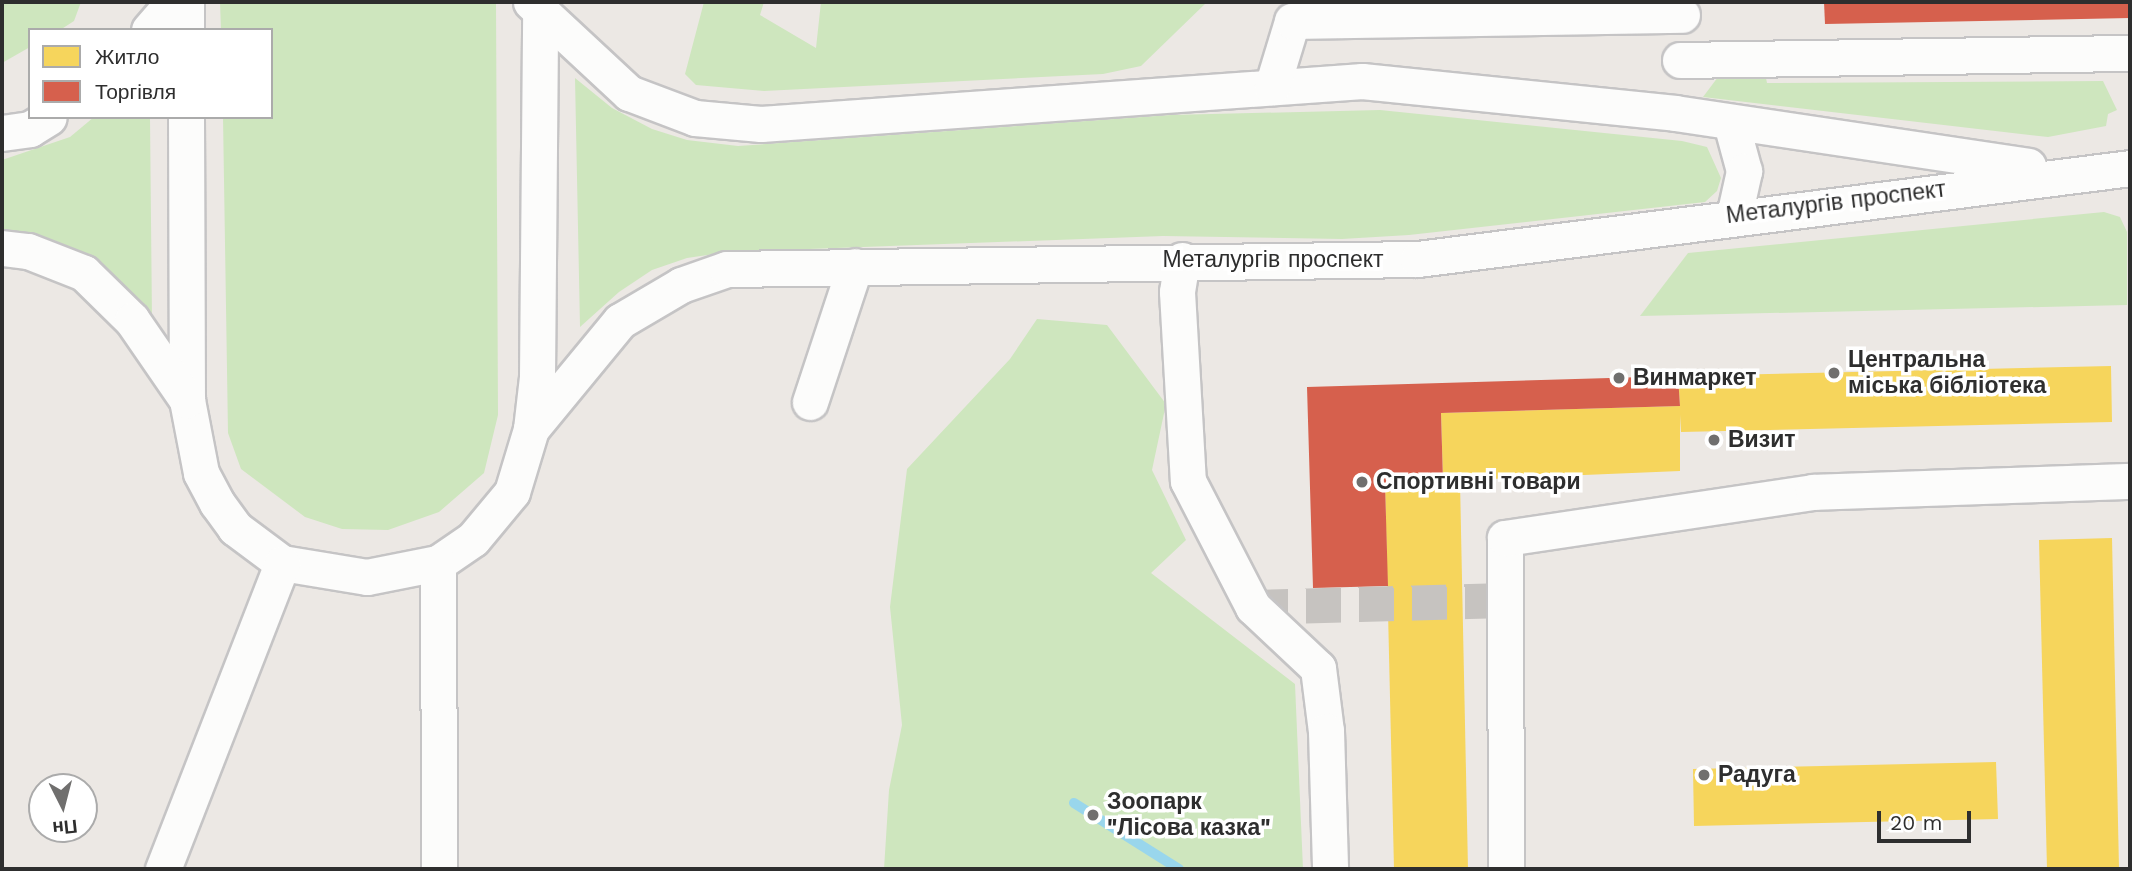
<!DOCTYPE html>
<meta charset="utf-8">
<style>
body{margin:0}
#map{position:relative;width:2132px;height:871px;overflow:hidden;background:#ece8e4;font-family:"Work Sans",sans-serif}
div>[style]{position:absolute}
.green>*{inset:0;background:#cee6be}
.homes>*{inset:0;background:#f6d55c}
.shops>*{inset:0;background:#d6604d}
.stream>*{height:10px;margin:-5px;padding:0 5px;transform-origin:5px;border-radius:5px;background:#99d6ec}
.minor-tunnel>*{height:35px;margin-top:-17.5px;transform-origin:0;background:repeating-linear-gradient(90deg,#c6c3c0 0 35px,transparent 0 53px)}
.roads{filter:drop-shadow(2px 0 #c5c4c5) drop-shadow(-2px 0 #c5c4c5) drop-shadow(0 2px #c5c4c5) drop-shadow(0 -2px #c5c4c5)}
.minor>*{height:35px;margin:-17.5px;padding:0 17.5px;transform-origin:17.5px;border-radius:17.5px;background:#fcfcfb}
.dots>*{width:19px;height:19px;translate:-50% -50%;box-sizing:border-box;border:4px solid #fff;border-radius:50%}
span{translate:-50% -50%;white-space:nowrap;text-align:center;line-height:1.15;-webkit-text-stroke:7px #fff;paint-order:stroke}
.street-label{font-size:23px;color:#2e2e2e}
.poi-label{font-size:23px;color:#2e2e2e;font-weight:700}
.left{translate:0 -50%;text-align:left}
.frame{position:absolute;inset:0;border:4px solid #2e2e2e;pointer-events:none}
.legend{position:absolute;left:28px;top:28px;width:245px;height:91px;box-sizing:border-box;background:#fff;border:2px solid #ababab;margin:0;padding:9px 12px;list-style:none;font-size:21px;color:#2e2e2e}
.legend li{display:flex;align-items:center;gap:14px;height:35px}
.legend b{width:35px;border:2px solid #ababab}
.north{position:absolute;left:28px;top:773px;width:70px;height:70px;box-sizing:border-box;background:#fff;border:2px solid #ababab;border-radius:50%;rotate:174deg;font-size:19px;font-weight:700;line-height:28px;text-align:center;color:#2e2e2e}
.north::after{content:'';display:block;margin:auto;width:24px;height:32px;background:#706f6e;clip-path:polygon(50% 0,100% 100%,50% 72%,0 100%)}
.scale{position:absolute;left:1877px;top:811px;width:94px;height:32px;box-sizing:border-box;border:4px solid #2e2e2e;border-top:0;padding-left:9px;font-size:21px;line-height:24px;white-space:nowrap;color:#2e2e2e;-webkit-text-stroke:5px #fff;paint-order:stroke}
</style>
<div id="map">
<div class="green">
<div style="clip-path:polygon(2px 2px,81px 2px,74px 21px,60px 30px,30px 30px,30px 47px,2px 63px)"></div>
<div style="clip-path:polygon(220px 2px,496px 2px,498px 415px,484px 473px,439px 512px,388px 530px,342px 529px,305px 517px,241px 469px,228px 433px,223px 117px,271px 117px,271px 30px,221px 30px)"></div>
<div style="clip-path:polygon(704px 2px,764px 2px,760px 15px,816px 48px,821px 2px,1207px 2px,1141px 66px,1103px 74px,764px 91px,696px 85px,685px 74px)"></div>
<div style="clip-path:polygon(1718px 77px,1766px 78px,1767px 83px,2103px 81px,2117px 110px,2108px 114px,2106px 126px,2048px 137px,1703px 97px)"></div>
<div style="clip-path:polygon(575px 78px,612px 108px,652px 129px,687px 140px,738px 146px,1171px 115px,1380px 110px,1682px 141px,1707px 147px,1721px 178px,1717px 191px,1705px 202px,1409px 235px,1342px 239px,1163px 236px,728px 252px,687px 258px,652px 270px,619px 292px,580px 327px)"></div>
<div style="clip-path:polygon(94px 117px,150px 117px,152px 320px,123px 286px,85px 254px,46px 239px,2px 229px,2px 160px,70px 137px)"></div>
<div style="clip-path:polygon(2104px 212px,2120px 217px,2127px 232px,2127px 305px,1640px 316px,1688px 253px)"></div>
<div style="clip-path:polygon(1037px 319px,1107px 325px,1166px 404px,1152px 470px,1186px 540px,1151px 573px,1295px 684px,1303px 869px,884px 869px,889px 790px,902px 725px,890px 607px,907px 469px,1010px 359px)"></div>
</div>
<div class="homes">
<div style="clip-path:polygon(2111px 366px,2112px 422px,1681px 432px,1680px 415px,1680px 471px,1443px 481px,1441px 413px,1680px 406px,1678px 376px)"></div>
<div style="clip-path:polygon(1460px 482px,1468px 869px,1394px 869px,1385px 483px)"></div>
<div style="clip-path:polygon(2112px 538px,2119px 869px,2047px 869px,2039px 540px)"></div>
<div style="clip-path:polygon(1996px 762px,1998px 819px,1694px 826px,1693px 769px)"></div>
</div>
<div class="shops">
<div style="clip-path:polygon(1824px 2px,2130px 2px,2130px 18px,1825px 24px)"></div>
<div style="clip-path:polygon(1678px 376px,1680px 406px,1441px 413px,1443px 481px,1385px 483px,1388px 586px,1313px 588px,1307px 387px)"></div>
</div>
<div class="stream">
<div style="left:1074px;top:803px;width:124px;rotate:32.2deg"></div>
</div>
<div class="minor-tunnel">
<div style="left:1253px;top:607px;width:253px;rotate:-1.6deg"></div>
</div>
<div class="roads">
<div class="minor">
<div style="left:186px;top:2px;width:28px;rotate:90deg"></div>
<div style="left:531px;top:2px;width:134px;rotate:42.9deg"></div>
<div style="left:629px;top:93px;width:71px;rotate:20.7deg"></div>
<div style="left:695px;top:118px;width:66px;rotate:5.2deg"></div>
<div style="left:761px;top:124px;width:603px;rotate:-4.09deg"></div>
<div style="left:1362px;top:81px;width:315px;rotate:5.8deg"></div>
<div style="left:1675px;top:113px;width:357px;rotate:8.5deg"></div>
<div style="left:149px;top:30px;width:37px;rotate:-49deg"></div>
<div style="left:1680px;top:60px;width:450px;rotate:-0.9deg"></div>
<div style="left:1272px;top:87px;width:69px;rotate:-73.1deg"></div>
<div style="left:1292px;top:21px;width:390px;rotate:-0.9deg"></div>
<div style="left:186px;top:117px;width:283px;rotate:89.8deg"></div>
<div style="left:187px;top:400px;width:74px;rotate:79.1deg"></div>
<div style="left:201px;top:473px;width:34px;rotate:62deg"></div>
<div style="left:217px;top:503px;width:31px;rotate:54deg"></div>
<div style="left:235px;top:528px;width:59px;rotate:36.7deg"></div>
<div style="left:282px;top:563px;width:86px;rotate:9.4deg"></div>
<div style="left:367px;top:577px;width:72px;rotate:-11.2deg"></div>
<div style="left:438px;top:563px;width:42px;rotate:-34.4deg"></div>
<div style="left:473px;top:539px;width:61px;rotate:-50.3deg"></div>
<div style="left:512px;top:492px;width:66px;rotate:-73.2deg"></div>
<div style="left:531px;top:429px;width:52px;rotate:-83.4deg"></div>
<div style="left:537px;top:377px;width:375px;rotate:-89.5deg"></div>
<div style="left:1731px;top:123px;width:50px;rotate:74.8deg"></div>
<div style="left:1744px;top:171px;width:46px;rotate:102.5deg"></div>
<div style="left:2px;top:133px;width:28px;rotate:-8deg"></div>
<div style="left:30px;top:129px;width:22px;rotate:-32deg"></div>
<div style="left:2px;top:248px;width:26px;rotate:7deg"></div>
<div style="left:28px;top:251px;width:60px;rotate:21.4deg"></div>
<div style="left:84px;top:273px;width:67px;rotate:44.4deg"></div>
<div style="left:132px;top:320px;width:97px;rotate:55.5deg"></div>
<div style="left:1182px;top:260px;width:32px;rotate:99deg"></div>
<div style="left:1177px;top:292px;width:189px;rotate:86.7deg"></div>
<div style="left:1188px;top:481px;width:142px;rotate:62.7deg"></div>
<div style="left:1253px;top:607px;width:89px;rotate:43.2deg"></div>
<div style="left:1318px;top:668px;width:64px;rotate:82.8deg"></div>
<div style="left:1326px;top:731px;width:138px;rotate:88.3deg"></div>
<div style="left:810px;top:402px;width:143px;rotate:-71.7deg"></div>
<div style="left:531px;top:429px;width:140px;rotate:-50.5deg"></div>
<div style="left:620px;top:321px;width:71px;rotate:-30.5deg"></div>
<div style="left:681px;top:285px;width:49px;rotate:-19.2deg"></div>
<div style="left:727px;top:269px;width:691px;rotate:-0.83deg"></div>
<div style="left:1418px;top:259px;width:718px;rotate:-7.28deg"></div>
<div style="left:438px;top:563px;width:306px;rotate:89.8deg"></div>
<div style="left:163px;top:869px;width:328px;rotate:-68.7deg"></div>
<div style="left:1506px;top:869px;width:331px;rotate:-90.2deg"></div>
<div style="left:1505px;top:538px;width:311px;rotate:-8.5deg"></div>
<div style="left:1813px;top:492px;width:317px;rotate:-2deg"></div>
</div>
</div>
<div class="dots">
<div style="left:1834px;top:373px;background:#706f6e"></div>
<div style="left:1619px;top:378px;background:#706f6e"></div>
<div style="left:1714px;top:440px;background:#706f6e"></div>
<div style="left:1362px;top:482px;background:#706f6e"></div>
<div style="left:1704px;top:775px;background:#706f6e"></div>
<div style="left:1093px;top:815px;background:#706f6e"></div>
</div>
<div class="street-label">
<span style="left:1836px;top:203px;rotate:-7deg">Металургів проспект</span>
<span style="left:1273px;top:260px">Металургів проспект</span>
</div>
<div class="poi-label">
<span class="left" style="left:1848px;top:373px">Центральна<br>міська бібліотека</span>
<span class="left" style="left:1633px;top:378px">Винмаркет</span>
<span class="left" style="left:1728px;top:440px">Визит</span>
<span class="left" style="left:1376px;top:482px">Спортивні товари</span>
<span class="left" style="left:1718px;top:775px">Радуга</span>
<span class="left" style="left:1107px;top:815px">Зоопарк<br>"Лісова казка"</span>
</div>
<div class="frame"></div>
<ul class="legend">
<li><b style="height:19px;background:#f6d55c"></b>Житло</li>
<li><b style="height:19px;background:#d6604d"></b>Торгівля</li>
</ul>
<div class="north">Пн</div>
<div class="scale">20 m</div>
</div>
